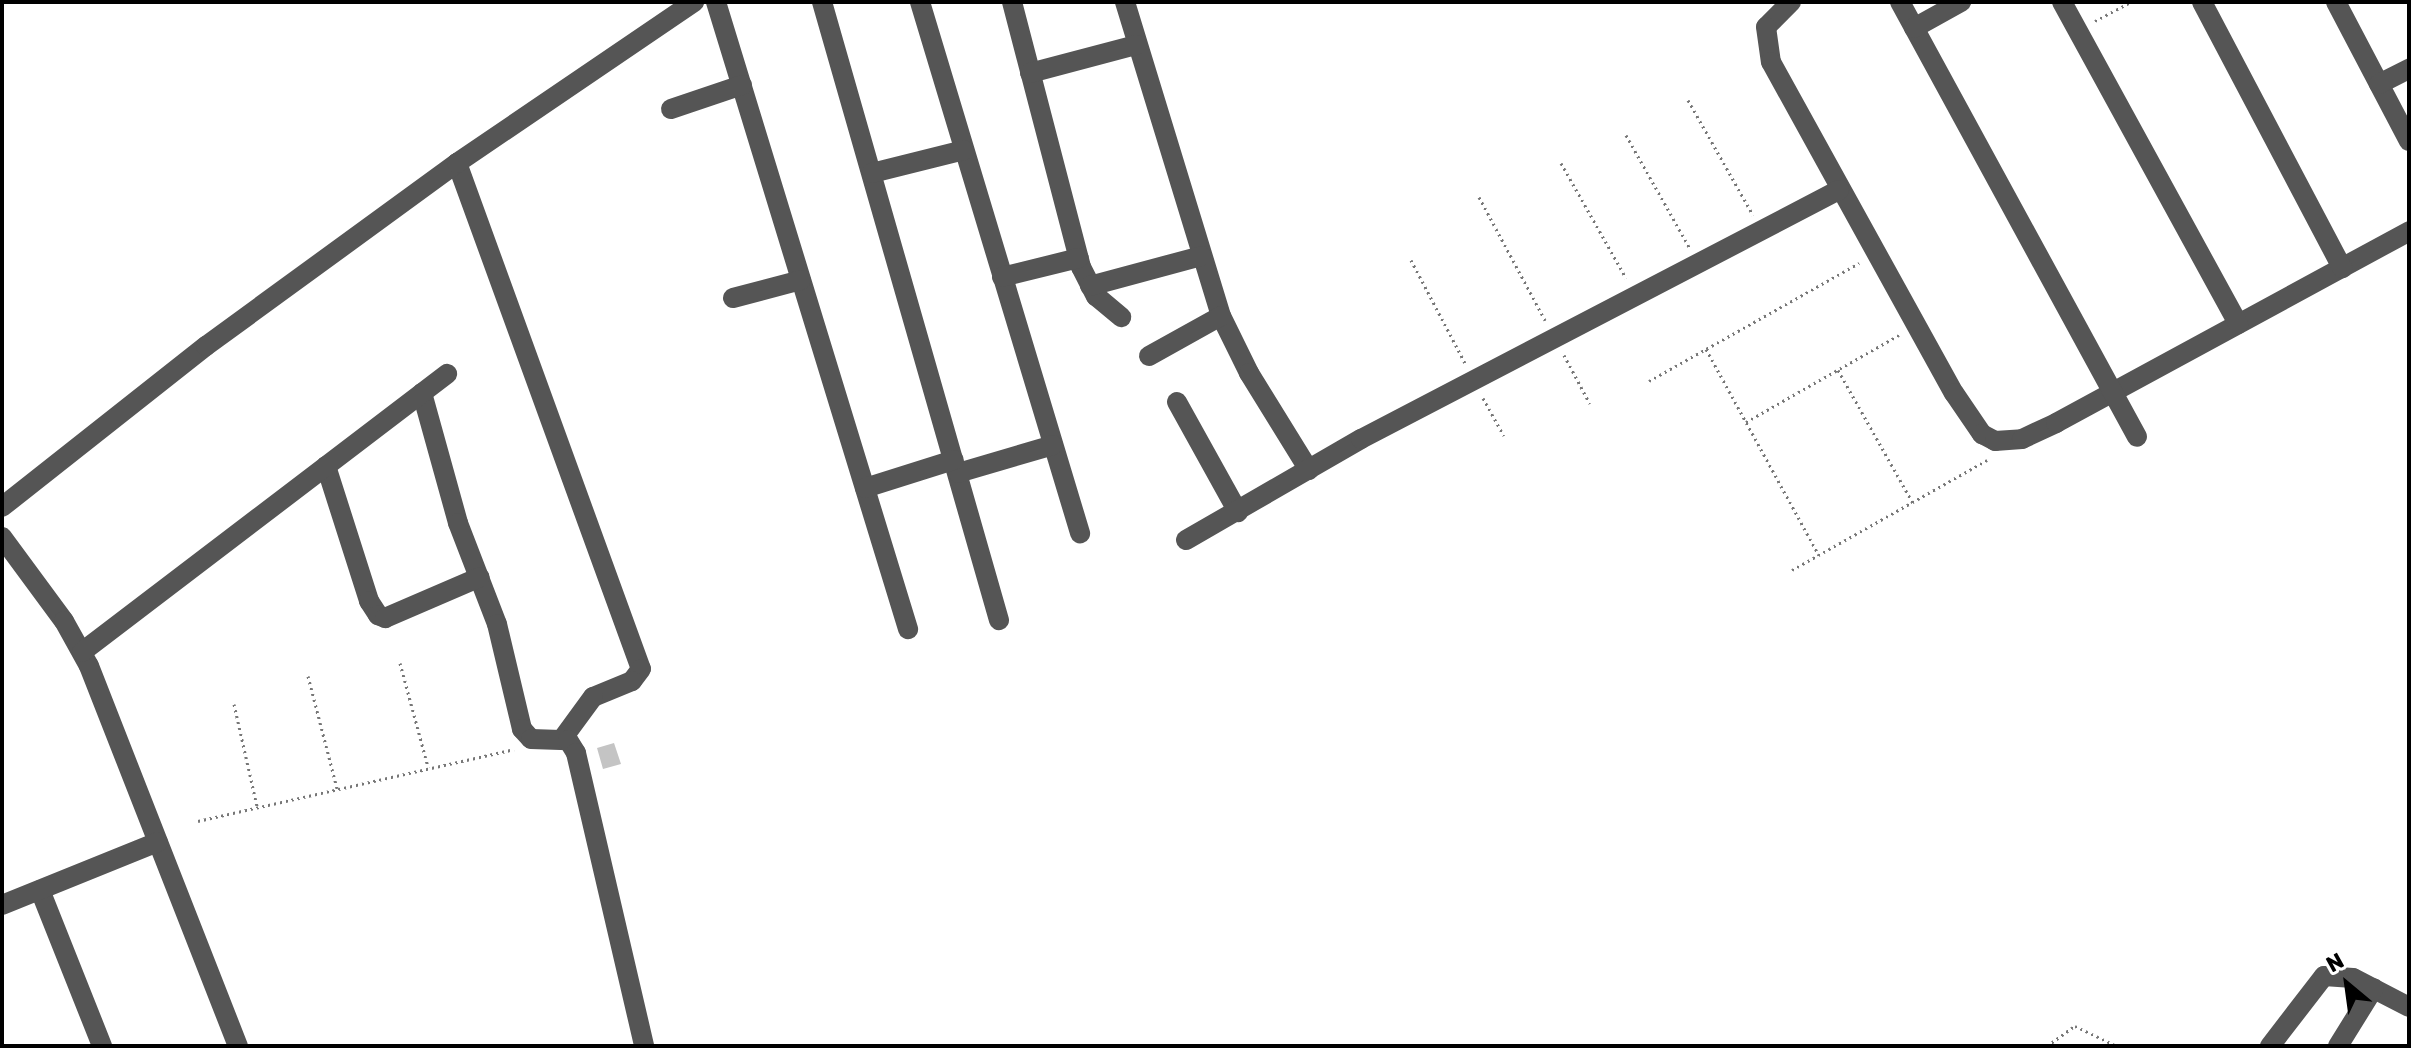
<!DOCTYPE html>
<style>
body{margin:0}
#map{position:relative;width:2411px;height:1048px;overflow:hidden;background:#fff;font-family:Rubik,sans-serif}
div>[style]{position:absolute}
.building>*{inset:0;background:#c4c4c4}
.path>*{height:3px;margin-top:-1.5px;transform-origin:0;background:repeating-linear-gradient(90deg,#777 0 2px,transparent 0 6px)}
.minor>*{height:20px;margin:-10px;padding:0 10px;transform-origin:10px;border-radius:10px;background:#555}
span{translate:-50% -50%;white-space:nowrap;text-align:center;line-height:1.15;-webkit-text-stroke:7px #fff;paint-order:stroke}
.frame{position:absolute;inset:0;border:4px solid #000;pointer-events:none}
.north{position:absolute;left:2307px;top:944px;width:80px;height:80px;-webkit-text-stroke:6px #fff;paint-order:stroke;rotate:331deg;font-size:22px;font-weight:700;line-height:32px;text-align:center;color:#000}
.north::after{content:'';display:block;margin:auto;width:28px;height:36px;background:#000;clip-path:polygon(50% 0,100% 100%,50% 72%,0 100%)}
</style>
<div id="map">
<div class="building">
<div style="clip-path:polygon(614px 743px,621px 764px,603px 769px,597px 748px)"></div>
</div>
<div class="path">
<div style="left:2095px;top:21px;width:40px;rotate:-28deg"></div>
<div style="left:1688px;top:100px;width:132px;rotate:60.5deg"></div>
<div style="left:1626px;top:135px;width:129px;rotate:60.6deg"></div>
<div style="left:1561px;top:163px;width:132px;rotate:60.5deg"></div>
<div style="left:1479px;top:197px;width:140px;rotate:61.8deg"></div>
<div style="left:1411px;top:260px;width:116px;rotate:62.3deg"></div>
<div style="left:1706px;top:349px;width:235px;rotate:61.3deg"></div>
<div style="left:1564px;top:355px;width:55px;rotate:62deg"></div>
<div style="left:1838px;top:370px;width:153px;rotate:60.6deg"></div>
<div style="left:1649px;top:381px;width:241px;rotate:-29.3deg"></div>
<div style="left:1483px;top:398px;width:43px;rotate:61.1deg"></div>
<div style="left:1746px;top:422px;width:176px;rotate:-29.6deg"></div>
<div style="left:1792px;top:570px;width:224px;rotate:-29.4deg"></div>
<div style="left:400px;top:663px;width:108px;rotate:74.9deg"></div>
<div style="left:308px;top:676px;width:116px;rotate:75.5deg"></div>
<div style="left:234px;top:704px;width:105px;rotate:77.3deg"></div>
<div style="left:198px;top:821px;width:324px;rotate:-12.8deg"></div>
<div style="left:2047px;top:1046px;width:34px;rotate:-36deg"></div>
<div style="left:2075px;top:1026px;width:47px;rotate:25.5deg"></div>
</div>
<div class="minor">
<div style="left:716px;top:2px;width:656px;rotate:72.97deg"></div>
<div style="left:822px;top:2px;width:643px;rotate:74.02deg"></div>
<div style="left:920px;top:2px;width:555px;rotate:73.23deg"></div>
<div style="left:1012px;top:2px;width:274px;rotate:75.4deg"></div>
<div style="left:1081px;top:267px;width:33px;rotate:63deg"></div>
<div style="left:1096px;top:296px;width:33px;rotate:40deg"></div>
<div style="left:1125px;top:2px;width:328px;rotate:73deg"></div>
<div style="left:1221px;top:316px;width:64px;rotate:63.8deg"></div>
<div style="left:1249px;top:373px;width:114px;rotate:58.3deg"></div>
<div style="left:1791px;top:2px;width:35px;rotate:135deg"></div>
<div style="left:1766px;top:27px;width:35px;rotate:82deg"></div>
<div style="left:1771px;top:62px;width:378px;rotate:61.1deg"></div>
<div style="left:1954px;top:393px;width:50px;rotate:55.7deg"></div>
<div style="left:1982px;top:434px;width:15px;rotate:28deg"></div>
<div style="left:1995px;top:441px;width:27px;rotate:-4deg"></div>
<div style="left:2022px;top:439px;width:38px;rotate:-25deg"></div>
<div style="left:2056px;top:423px;width:402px;rotate:-28.5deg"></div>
<div style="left:1900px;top:2px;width:495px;rotate:61.4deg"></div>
<div style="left:2062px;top:2px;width:367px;rotate:61.3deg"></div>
<div style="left:2202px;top:2px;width:301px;rotate:62.2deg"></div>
<div style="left:2336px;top:2px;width:157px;rotate:62.3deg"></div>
<div style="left:1914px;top:28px;width:54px;rotate:-29deg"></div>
<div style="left:1030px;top:73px;width:110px;rotate:-14.8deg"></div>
<div style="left:2379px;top:84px;width:34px;rotate:-27deg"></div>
<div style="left:671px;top:109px;width:75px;rotate:-18.7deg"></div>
<div style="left:457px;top:163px;width:538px;rotate:70.02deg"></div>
<div style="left:641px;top:669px;width:15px;rotate:127deg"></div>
<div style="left:632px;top:681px;width:42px;rotate:157.7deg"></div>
<div style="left:593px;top:697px;width:51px;rotate:126.2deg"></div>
<div style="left:872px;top:173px;width:95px;rotate:-14deg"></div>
<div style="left:1002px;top:277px;width:79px;rotate:-13.9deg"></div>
<div style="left:1090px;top:286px;width:115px;rotate:-15.1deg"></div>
<div style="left:733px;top:298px;width:70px;rotate:-14.8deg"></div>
<div style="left:1149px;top:356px;width:82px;rotate:-29.1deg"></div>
<div style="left:422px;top:393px;width:135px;rotate:74.5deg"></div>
<div style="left:458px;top:523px;width:108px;rotate:68.9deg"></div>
<div style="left:497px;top:624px;width:108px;rotate:76.6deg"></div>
<div style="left:522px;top:729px;width:13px;rotate:48deg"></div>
<div style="left:531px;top:739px;width:37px;rotate:2deg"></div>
<div style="left:568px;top:740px;width:15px;rotate:58deg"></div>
<div style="left:576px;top:753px;width:301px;rotate:76.9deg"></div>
<div style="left:1177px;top:402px;width:126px;rotate:61deg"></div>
<div style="left:326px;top:466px;width:142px;rotate:72.3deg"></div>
<div style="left:369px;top:601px;width:17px;rotate:57deg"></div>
<div style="left:378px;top:615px;width:8px;rotate:23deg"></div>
<div style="left:385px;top:618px;width:103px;rotate:-23.3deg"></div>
<div style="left:958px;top:473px;width:99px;rotate:-16.4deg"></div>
<div style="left:865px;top:488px;width:93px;rotate:-17.5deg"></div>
<div style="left:2px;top:507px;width:260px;rotate:-38.3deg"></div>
<div style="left:206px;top:346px;width:311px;rotate:-36.1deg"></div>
<div style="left:457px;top:163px;width:287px;rotate:-34.2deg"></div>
<div style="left:2px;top:537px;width:104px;rotate:53.6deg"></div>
<div style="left:64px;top:621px;width:51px;rotate:60.9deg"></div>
<div style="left:89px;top:666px;width:408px;rotate:68.6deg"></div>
<div style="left:1186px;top:540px;width:202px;rotate:-30deg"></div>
<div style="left:1361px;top:439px;width:539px;rotate:-27.52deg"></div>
<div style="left:82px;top:652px;width:459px;rotate:-37.3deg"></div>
<div style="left:40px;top:890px;width:168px;rotate:68.3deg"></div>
<div style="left:2px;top:905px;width:168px;rotate:-22deg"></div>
<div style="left:2270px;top:1046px;width:88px;rotate:-52.4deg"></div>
<div style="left:2324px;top:976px;width:29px;rotate:4deg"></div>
<div style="left:2353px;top:978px;width:63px;rotate:27.4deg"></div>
<div style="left:2338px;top:1046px;width:68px;rotate:-58.2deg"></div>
</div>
<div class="frame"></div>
<div class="north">N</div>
</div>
